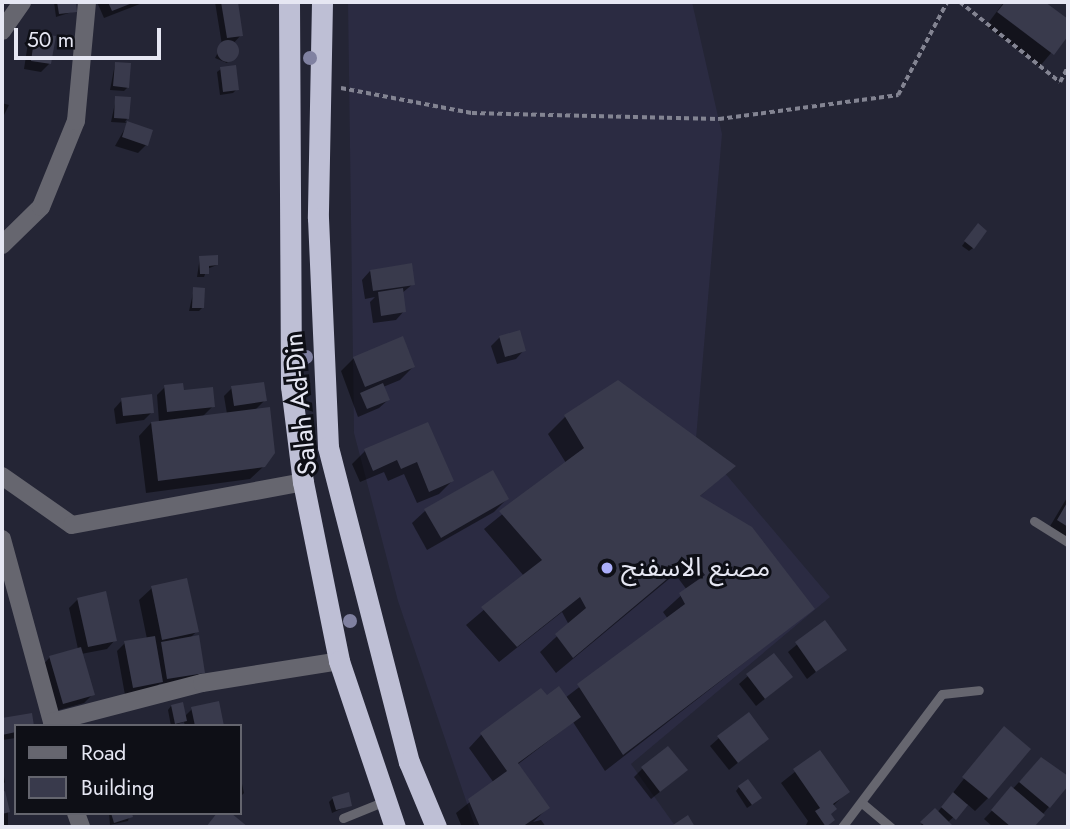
<!DOCTYPE html>
<meta charset="utf-8">
<style>
body{margin:0}
#map{position:relative;width:1070px;height:829px;overflow:hidden;background:#242535;font-family:Jost,"Noto Sans Arabic",sans-serif}
div>[style]{position:absolute}
.built>*{inset:0;background:#2b2b42}
.shadow>*{inset:0;background:#0007}
.building>*{inset:0;background:#393a4c}
.round{border-radius:50%}
.path>*{height:3.5px;margin-top:-1.75px;transform-origin:0;background:repeating-linear-gradient(90deg,#838492 0 5px,transparent 0 8.5px)}
.lane>*{height:9px;margin:-4.5px;padding:0 4.5px;transform-origin:4.5px;border-radius:4.5px;background:#66666f}
.street>*{height:18px;margin:-9px;padding:0 9px;transform-origin:9px;border-radius:9px;background:#66666f}
.highway>*{height:21px;margin:-10.5px;padding:0 10.5px;transform-origin:10.5px;border-radius:10.5px;background:#bebfd5}
.trees>*{width:14px;height:14px;margin:-7px;border-radius:50%;background:#8081a1}
.dots>*{width:19px;height:19px;translate:-50% -50%;box-sizing:border-box;border:4px solid #0e0f16;border-radius:50%}
span{translate:-50% -50%;white-space:nowrap;text-align:center;line-height:1.15;-webkit-text-stroke:6px #0e0f16;paint-order:stroke}
.street-label{font-size:26px;color:#e6e7f3}
.poi-label{font-size:26px;color:#e6e7f3}
.left{translate:0 -50%;text-align:left}
.frame{position:absolute;inset:0;border:4px solid #e6e7f3;pointer-events:none}
.legend{position:absolute;left:14px;top:724px;width:228px;height:91px;box-sizing:border-box;background:#0e0f16;border:2px solid #64656e;margin:0;padding:9px 12px;list-style:none;font-size:21px;color:#e6e7f3}
.legend li{display:flex;align-items:center;gap:14px;height:35px}
.legend b{width:35px;border:2px solid #64656e}
.scale{position:absolute;left:14px;top:28px;width:147px;height:32px;box-sizing:border-box;border:4px solid #e6e7f3;border-top:0;padding-left:9px;font-size:21px;line-height:24px;white-space:nowrap;color:#e6e7f3;-webkit-text-stroke:5px #0e0f16;paint-order:stroke}
</style>
<div id="map">
<div class="built">
<div style="clip-path:polygon(348px 2px,692px 2px,722px 134px,696px 439px,830px 597px,631px 764px,676px 827px,475px 827px,398px 601px,354px 433px)"></div>
</div>
<div class="shadow">
<div style="clip-path:polygon(54px 2px,74px 2px,75px 11px,56px 17px)"></div>
<div style="clip-path:polygon(97px 2px,145px 2px,104px 18px)"></div>
<div style="clip-path:polygon(215px 2px,236px 2px,241px 35px,231px 46px,235px 47px,227px 63px,215px 58px,222px 45px)"></div>
<div style="clip-path:polygon(1004px 2px,1043px 2px,1068px 21px,1068px 33px,1040px 66px,986px 26px)"></div>
<div style="clip-path:polygon(36px 35px,50px 63px,41px 72px,24px 69px,28px 43px)"></div>
<div style="clip-path:polygon(115px 64px,128px 87px,124px 91px,110px 90px)"></div>
<div style="clip-path:polygon(221px 69px,237px 89px,233px 93px,220px 95px,217px 72px)"></div>
<div style="clip-path:polygon(116px 98px,127px 119px,125px 122px,128px 123px,111px 122px)"></div>
<div style="clip-path:polygon(2px 103px,9px 105px,3px 117px,2px 116px)"></div>
<div style="clip-path:polygon(128px 123px,146px 145px,138px 153px,115px 146px)"></div>
<div style="clip-path:polygon(974px 229px,973px 248px,969px 251px,962px 246px)"></div>
<div style="clip-path:polygon(200px 257px,217px 265px,207px 269px,204px 277px,197px 277px)"></div>
<div style="clip-path:polygon(370px 271px,413px 284px,402px 293px,404px 311px,396px 320px,373px 323px,370px 302px,375px 297px,365px 299px,362px 280px)"></div>
<div style="clip-path:polygon(194px 289px,203px 307px,199px 311px,189px 311px)"></div>
<div style="clip-path:polygon(500px 337px,524px 350px,516px 359px,497px 364px,491px 346px)"></div>
<div style="clip-path:polygon(354px 358px,413px 367px,400px 380px,383px 387px,388px 400px,379px 408px,358px 417px,341px 371px)"></div>
<div style="clip-path:polygon(618px 382px,734px 466px,699px 497px,813px 609px,605px 771px,573px 722px,517px 765px,548px 808px,533px 822px,541px 820px,546px 827px,462px 827px,456px 813px,494px 783px,469px 748px,481px 735px,546px 698px,565px 698px,668px 619px,663px 612px,687px 590px,675px 574px,556px 673px,540px 652px,569px 625px,562px 612px,499px 662px,466px 625px,524px 576px,484px 529px,566px 463px,548px 434px,565px 417px)"></div>
<div style="clip-path:polygon(165px 387px,213px 406px,202px 417px,227px 414px,224px 396px,232px 388px,265px 400px,255px 410px,264px 466px,250px 479px,146px 493px,139px 436px,151px 423px,159px 422px,157px 395px)"></div>
<div style="clip-path:polygon(122px 400px,152px 412px,144px 420px,116px 424px,114px 409px)"></div>
<div style="clip-path:polygon(427px 424px,452px 481px,439px 494px,417px 503px,404px 474px,388px 481px,384px 472px,360px 482px,352px 464px,365px 451px)"></div>
<div style="clip-path:polygon(1068px 496px,1068px 547px,1046px 533px)"></div>
<div style="clip-path:polygon(507px 499px,494px 512px,427px 550px,412px 523px,425px 511px)"></div>
<div style="clip-path:polygon(152px 588px,197px 631px,190px 638px,203px 672px,195px 680px,159px 684px,153px 690px,125px 695px,117px 651px,125px 643px,147px 639px,139px 600px)"></div>
<div style="clip-path:polygon(78px 599px,115px 640px,107px 649px,81px 654px,93px 694px,84px 703px,55px 711px,42px 666px,50px 657px,78px 649px,69px 608px)"></div>
<div style="clip-path:polygon(824px 622px,838px 654px,807px 679px,788px 652px)"></div>
<div style="clip-path:polygon(748px 676px,782px 685px,756px 706px,739px 684px)"></div>
<div style="clip-path:polygon(171px 706px,185px 716px,192px 709px,222px 726px,185px 726px,184px 722px,171px 726px,168px 710px)"></div>
<div style="clip-path:polygon(31px 715px,16px 726px,16px 738px,2px 740px,2px 720px)"></div>
<div style="clip-path:polygon(1004px 728px,1029px 749px,988px 798px,975px 811px,967px 804px,943px 827px,918px 827px,937px 813px)"></div>
<div style="clip-path:polygon(719px 738px,767px 739px,729px 770px,710px 746px)"></div>
<div style="clip-path:polygon(820px 752px,848px 791px,832px 807px,829px 815px,833px 820px,826px 827px,805px 827px,808px 821px,781px 783px)"></div>
<div style="clip-path:polygon(1041px 759px,1068px 784px,1032px 827px,993px 827px,984px 819px)"></div>
<div style="clip-path:polygon(2px 766px,5px 782px,2px 786px)"></div>
<div style="clip-path:polygon(642px 769px,677px 778px,651px 799px,634px 777px)"></div>
<div style="clip-path:polygon(240px 775px,244px 793px,240px 797px)"></div>
<div style="clip-path:polygon(739px 787px,756px 802px,747px 808px,736px 791px)"></div>
<div style="clip-path:polygon(3px 793px,8px 811px,8px 827px,2px 827px)"></div>
<div style="clip-path:polygon(333px 798px,350px 805px,332px 813px,329px 802px)"></div>
<div style="clip-path:polygon(130px 813px,128px 821px,110px 825px,109px 813px)"></div>
</div>
<div class="building">
<div style="clip-path:polygon(57px 2px,76px 2px,77px 12px,59px 14px)"></div>
<div style="clip-path:polygon(108px 2px,135px 2px,112px 11px)"></div>
<div style="clip-path:polygon(221px 2px,238px 2px,243px 36px,227px 38px)"></div>
<div style="clip-path:polygon(1005px 2px,1045px 2px,1068px 19px,1068px 36px,1054px 55px,997px 12px)"></div>
<div style="clip-path:polygon(35px 33px,56px 36px,51px 64px,31px 61px)"></div>
<div class="round" style="left:217px;top:40px;width:22px;height:22px"></div>
<div style="clip-path:polygon(115px 62px,131px 63px,129px 88px,113px 86px)"></div>
<div style="clip-path:polygon(236px 65px,239px 90px,223px 92px,220px 67px)"></div>
<div style="clip-path:polygon(115px 96px,131px 97px,129px 119px,114px 118px)"></div>
<div style="clip-path:polygon(127px 121px,153px 130px,148px 146px,122px 137px)"></div>
<div style="clip-path:polygon(978px 223px,987px 231px,974px 249px,964px 241px)"></div>
<div style="clip-path:polygon(218px 255px,218px 265px,209px 266px,209px 274px,200px 274px,199px 256px)"></div>
<div style="clip-path:polygon(412px 263px,415px 285px,373px 291px,370px 270px)"></div>
<div style="clip-path:polygon(193px 287px,205px 288px,204px 308px,192px 308px)"></div>
<div style="clip-path:polygon(403px 288px,406px 312px,381px 316px,378px 292px)"></div>
<div style="clip-path:polygon(520px 330px,526px 351px,505px 357px,499px 336px)"></div>
<div style="clip-path:polygon(403px 336px,415px 367px,365px 387px,353px 357px)"></div>
<div style="clip-path:polygon(618px 380px,736px 466px,700px 496px,752px 527px,815px 609px,623px 755px,577px 684px,685px 604px,679px 593px,705px 575px,692px 558px,573px 658px,555px 634px,586px 608px,580px 597px,517px 647px,481px 607px,542px 560px,499px 511px,584px 448px,564px 415px)"></div>
<div style="clip-path:polygon(264px 382px,267px 401px,234px 406px,231px 386px)"></div>
<div style="clip-path:polygon(183px 383px,184px 390px,213px 387px,215px 407px,167px 412px,164px 385px)"></div>
<div style="clip-path:polygon(383px 383px,390px 400px,367px 409px,360px 393px)"></div>
<div style="clip-path:polygon(152px 394px,154px 413px,123px 416px,121px 398px)"></div>
<div style="clip-path:polygon(270px 407px,275px 453px,265px 467px,158px 481px,151px 422px)"></div>
<div style="clip-path:polygon(428px 422px,454px 481px,429px 492px,417px 462px,401px 469px,397px 460px,373px 471px,364px 449px)"></div>
<div style="clip-path:polygon(493px 470px,509px 499px,441px 538px,424px 509px)"></div>
<div style="clip-path:polygon(1068px 501px,1068px 527px,1057px 520px)"></div>
<div style="clip-path:polygon(187px 578px,199px 632px,162px 640px,151px 586px)"></div>
<div style="clip-path:polygon(106px 591px,117px 641px,88px 647px,77px 598px)"></div>
<div style="clip-path:polygon(825px 620px,847px 650px,816px 672px,795px 642px)"></div>
<div style="clip-path:polygon(199px 635px,205px 673px,167px 679px,161px 642px)"></div>
<div style="clip-path:polygon(155px 636px,163px 682px,133px 688px,124px 641px)"></div>
<div style="clip-path:polygon(81px 647px,95px 695px,63px 704px,49px 656px)"></div>
<div style="clip-path:polygon(774px 653px,793px 677px,765px 699px,746px 674px)"></div>
<div style="clip-path:polygon(559px 686px,581px 717px,518px 763px,550px 808px,522px 827px,480px 827px,468px 799px,507px 771px,480px 733px,541px 688px,547px 695px)"></div>
<div style="clip-path:polygon(219px 701px,224px 726px,195px 726px,191px 707px)"></div>
<div style="clip-path:polygon(183px 702px,187px 721px,175px 724px,171px 705px)"></div>
<div style="clip-path:polygon(749px 712px,769px 739px,738px 763px,717px 736px)"></div>
<div style="clip-path:polygon(32px 713px,34px 726px,16px 726px,16px 732px,2px 735px,2px 718px)"></div>
<div style="clip-path:polygon(1004px 726px,1031px 749px,989px 799px,962px 777px)"></div>
<div style="clip-path:polygon(668px 746px,688px 770px,660px 792px,641px 767px)"></div>
<div style="clip-path:polygon(820px 750px,850px 792px,833px 804px,837px 809px,831px 814px,835px 820px,826px 827px,815px 811px,820px 808px,793px 769px)"></div>
<div style="clip-path:polygon(1041px 757px,1068px 776px,1068px 786px,1050px 808px,1019px 782px)"></div>
<div style="clip-path:polygon(748px 779px,762px 798px,752px 805px,738px 786px)"></div>
<div style="clip-path:polygon(1011px 786px,1045px 815px,1034px 827px,1011px 827px,991px 810px)"></div>
<div style="clip-path:polygon(5px 791px,10px 812px,2px 814px,2px 792px)"></div>
<div style="clip-path:polygon(349px 792px,352px 806px,336px 810px,332px 797px)"></div>
<div style="clip-path:polygon(953px 792px,968px 805px,956px 820px,941px 807px)"></div>
<div style="clip-path:polygon(935px 808px,954px 827px,926px 827px,920px 822px)"></div>
<div style="clip-path:polygon(111px 813px,132px 813px,133px 817px,114px 823px)"></div>
<div style="clip-path:polygon(217px 813px,231px 813px,248px 827px,206px 827px)"></div>
<div style="clip-path:polygon(688px 815px,695px 827px,670px 827px)"></div>
</div>
<div class="path">
<div style="left:960px;top:2px;width:128px;rotate:38.7deg"></div>
<div style="left:1060px;top:82px;width:18px;rotate:-63deg"></div>
<div style="left:341px;top:88px;width:133px;rotate:10.8deg"></div>
<div style="left:472px;top:113px;width:247px;rotate:1.4deg"></div>
<div style="left:719px;top:119px;width:181px;rotate:-7.6deg"></div>
<div style="left:898px;top:95px;width:105px;rotate:-62.2deg"></div>
</div>
<div class="lane">
<div style="left:1034px;top:521px;width:40px;rotate:32deg"></div>
<div style="left:862px;top:803px;width:38px;rotate:40deg"></div>
<div style="left:343px;top:818px;width:45px;rotate:-22deg"></div>
<div style="left:842px;top:827px;width:166px;rotate:-53.1deg"></div>
<div style="left:942px;top:694px;width:37px;rotate:-6deg"></div>
</div>
<div class="street">
<div style="left:2px;top:31px;width:35px;rotate:-55deg"></div>
<div style="left:2px;top:245px;width:54px;rotate:-44.3deg"></div>
<div style="left:41px;top:207px;width:93px;rotate:-67.9deg"></div>
<div style="left:76px;top:121px;width:120px;rotate:-84.7deg"></div>
<div style="left:2px;top:476px;width:85px;rotate:35deg"></div>
<div style="left:72px;top:525px;width:235px;rotate:-10.5deg"></div>
<div style="left:2px;top:539px;width:190px;rotate:74.7deg"></div>
<div style="left:52px;top:722px;width:155px;rotate:-14.6deg"></div>
<div style="left:202px;top:683px;width:139px;rotate:-9.1deg"></div>
<div style="left:76px;top:813px;width:15px;rotate:70deg"></div>
</div>
<div class="highway">
<div style="left:289px;top:2px;width:384px;rotate:89.7deg"></div>
<div style="left:291px;top:386px;width:97px;rotate:82.9deg"></div>
<div style="left:303px;top:482px;width:183px;rotate:78.6deg"></div>
<div style="left:339px;top:661px;width:175px;rotate:71.4deg"></div>
<div style="left:322px;top:2px;width:216px;rotate:91.1deg"></div>
<div style="left:318px;top:218px;width:229px;rotate:87.5deg"></div>
<div style="left:328px;top:447px;width:325px;rotate:75.6deg"></div>
<div style="left:409px;top:762px;width:70px;rotate:67.4deg"></div>
</div>
<div class="trees">
<div style="left:310px;top:58px"></div>
<div style="left:306px;top:357px"></div>
<div style="left:350px;top:621px"></div>
</div>
<div class="dots">
<div style="left:607px;top:568px;background:#acaffb"></div>
</div>
<div class="street-label">
<span style="left:301px;top:404px;rotate:-96deg">Salah Ad-Din</span>
</div>
<div class="poi-label">
<span class="left" style="left:621px;top:568px">مصنع الاسفنج</span>
</div>
<div class="frame"></div>
<ul class="legend">
<li><b style="height:9px;background:#66666f"></b>Road</li>
<li><b style="height:19px;background:#393a4c"></b>Building</li>
</ul>
<div class="scale">50 m</div>
</div>
